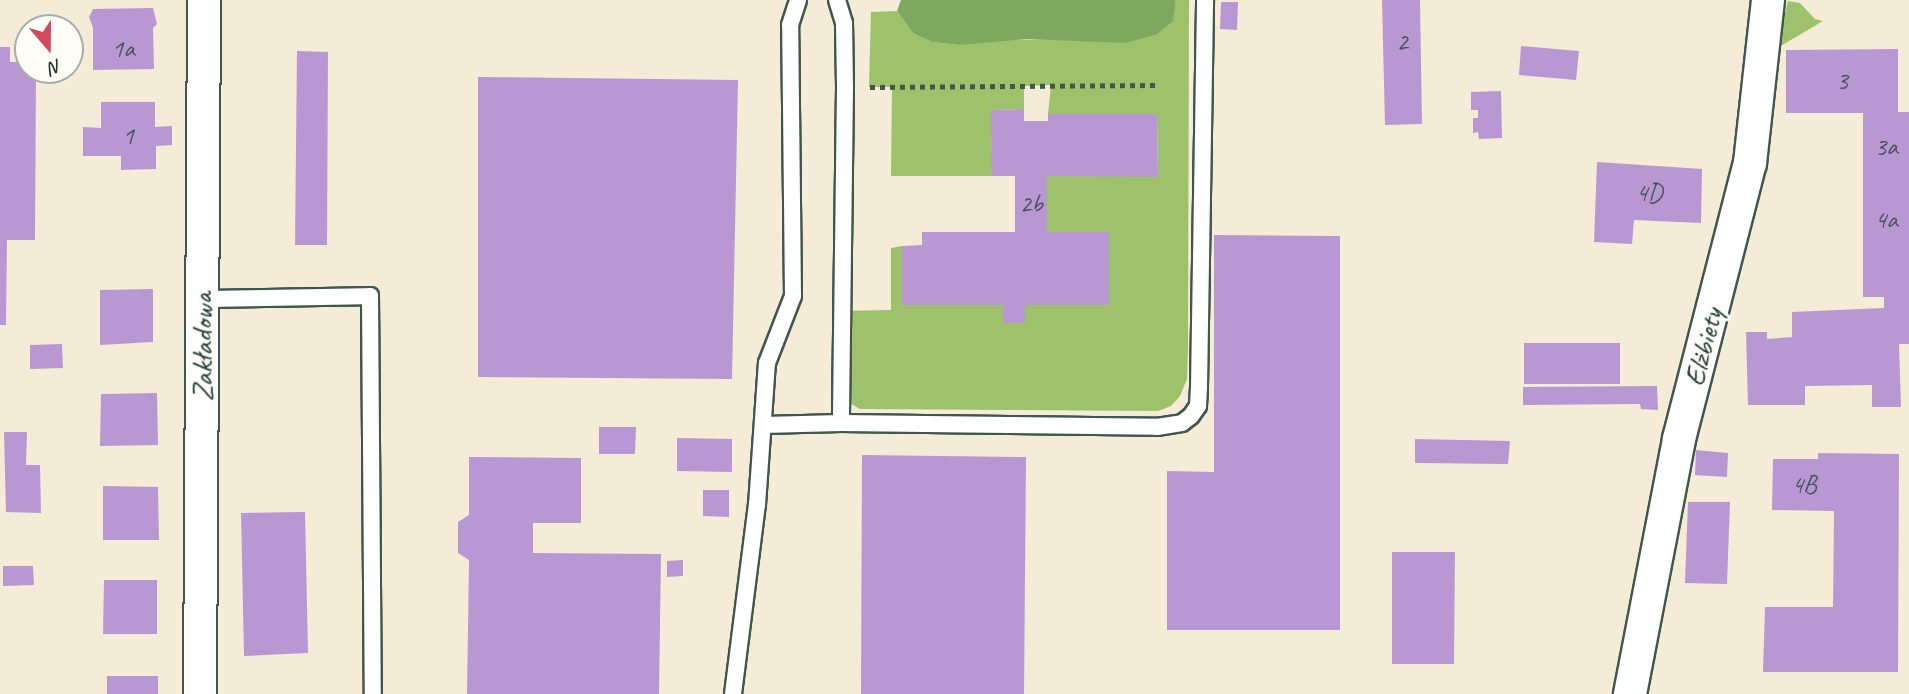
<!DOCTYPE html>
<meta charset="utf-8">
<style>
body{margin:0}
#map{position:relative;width:1909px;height:694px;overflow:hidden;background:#f4ecd6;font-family:Caveat,sans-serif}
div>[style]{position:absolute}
.green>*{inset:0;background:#9ec16b}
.forest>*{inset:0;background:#7ea75f}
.building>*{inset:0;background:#b997d2}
.path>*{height:4.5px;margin-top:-2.25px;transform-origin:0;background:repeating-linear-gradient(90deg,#3f574c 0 5px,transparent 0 10px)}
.roads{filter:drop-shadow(2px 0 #3f574c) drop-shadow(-2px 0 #3f574c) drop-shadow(0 2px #3f574c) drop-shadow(0 -2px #3f574c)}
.lane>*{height:16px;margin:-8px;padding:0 8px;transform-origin:8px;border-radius:8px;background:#fff}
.street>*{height:32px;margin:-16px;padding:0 16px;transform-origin:16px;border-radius:16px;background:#fff}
span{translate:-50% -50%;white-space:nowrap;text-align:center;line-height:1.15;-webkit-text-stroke:6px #fdfcf7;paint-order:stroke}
.number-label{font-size:26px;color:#46545c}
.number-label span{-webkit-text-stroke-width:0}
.street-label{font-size:30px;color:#1f3d34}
.north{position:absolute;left:14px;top:14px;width:70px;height:70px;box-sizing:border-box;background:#fdfcf7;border:2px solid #a4b0a9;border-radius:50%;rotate:160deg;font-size:19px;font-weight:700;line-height:28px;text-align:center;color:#1f3d34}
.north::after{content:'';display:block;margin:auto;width:24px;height:32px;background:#d1495b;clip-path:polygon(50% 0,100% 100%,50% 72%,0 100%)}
</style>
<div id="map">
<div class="green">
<div style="clip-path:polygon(1175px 0,1189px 0,1188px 347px,1187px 379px,1180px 396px,1171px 406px,1158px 411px,860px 409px,846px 401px,842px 311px,891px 310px,891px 248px,902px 246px,902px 305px,1003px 305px,1003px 323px,1024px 323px,1025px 305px,1108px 305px,1109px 232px,1047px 232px,1047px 176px,1158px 176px,1157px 114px,1048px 114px,1051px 85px,1024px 86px,1024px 109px,992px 110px,992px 176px,891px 176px,892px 87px,869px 87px,871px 12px,897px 11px,913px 33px,932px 42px,959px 45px,988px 40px,1078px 39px,1126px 43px,1175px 6px)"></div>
<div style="clip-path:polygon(1788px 1px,1800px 3px,1815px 19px,1823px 21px,1777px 48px)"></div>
</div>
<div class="forest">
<div style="clip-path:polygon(901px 0,1175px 0,1175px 6px,1173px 21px,1157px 34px,1126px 43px,1027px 39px,959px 45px,932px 42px,913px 33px,897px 11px)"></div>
</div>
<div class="building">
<div style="clip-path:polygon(1382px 0,1420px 0,1422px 124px,1385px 125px)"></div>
<div style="clip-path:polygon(1221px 2px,1238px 2px,1237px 30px,1220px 29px)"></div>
<div style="clip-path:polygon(153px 8px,157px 24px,153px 28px,154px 69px,93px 70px,93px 28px,89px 17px,93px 9px)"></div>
<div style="clip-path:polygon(1521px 46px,1579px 51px,1576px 80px,1519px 75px)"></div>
<div style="clip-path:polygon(0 47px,10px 47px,10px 62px,28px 62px,28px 70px,36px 70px,35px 240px,7px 240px,6px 325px,0 325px)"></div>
<div style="clip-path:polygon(1898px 49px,1898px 112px,1909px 112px,1909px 344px,1899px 344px,1901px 407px,1872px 407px,1872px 385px,1805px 386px,1805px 405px,1748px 405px,1746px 332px,1767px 332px,1767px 339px,1792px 337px,1792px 312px,1884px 308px,1884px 297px,1863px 297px,1863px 113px,1786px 113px,1786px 50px)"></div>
<div style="clip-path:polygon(297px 51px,328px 52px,327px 245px,295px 245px)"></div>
<div style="clip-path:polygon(478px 77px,738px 80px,732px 379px,478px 377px)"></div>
<div style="clip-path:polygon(1501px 91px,1502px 138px,1479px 139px,1478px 132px,1473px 133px,1473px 118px,1478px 118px,1478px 110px,1471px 110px,1471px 92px)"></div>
<div style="clip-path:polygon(101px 102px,155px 102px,155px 127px,172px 126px,172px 145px,156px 146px,156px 169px,121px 170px,121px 156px,83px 156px,83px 127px,101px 128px)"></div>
<div style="clip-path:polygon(1024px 109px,1024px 121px,1048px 121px,1048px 114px,1157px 114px,1158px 177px,1047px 176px,1047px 232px,1109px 232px,1109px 305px,1025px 305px,1025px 323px,1003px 323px,1003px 305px,902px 305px,902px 246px,922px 245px,922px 232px,1015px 232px,1015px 176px,992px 176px,991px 110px)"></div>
<div style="clip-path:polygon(1597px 162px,1702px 169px,1701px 223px,1634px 220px,1632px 244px,1594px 242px)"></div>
<div style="clip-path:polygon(1214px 235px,1340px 236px,1340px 630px,1167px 630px,1167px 471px,1214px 472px)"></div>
<div style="clip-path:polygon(153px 289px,153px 342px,100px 345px,100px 290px)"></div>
<div style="clip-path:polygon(1524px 343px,1620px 343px,1620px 384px,1524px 384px)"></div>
<div style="clip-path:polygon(62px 344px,63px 368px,30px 369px,30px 345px)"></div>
<div style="clip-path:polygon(1657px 386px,1658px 410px,1641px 409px,1640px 404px,1523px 405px,1523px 387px)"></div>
<div style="clip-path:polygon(157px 393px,158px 445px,100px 446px,101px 394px)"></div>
<div style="clip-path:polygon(599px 427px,636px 427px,635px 454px,599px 454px)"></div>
<div style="clip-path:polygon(4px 432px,27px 432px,26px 465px,40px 465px,41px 513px,6px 512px)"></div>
<div style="clip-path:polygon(677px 438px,732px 439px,732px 472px,677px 471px)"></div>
<div style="clip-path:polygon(1415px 439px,1510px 441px,1508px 464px,1415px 463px)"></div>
<div style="clip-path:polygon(1696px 450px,1728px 453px,1727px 477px,1695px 475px)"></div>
<div style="clip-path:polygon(1818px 453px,1899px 454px,1898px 672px,1763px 672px,1765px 607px,1833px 607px,1834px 511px,1772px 510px,1773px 459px,1818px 459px)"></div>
<div style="clip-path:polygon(862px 455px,1026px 457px,1024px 694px,861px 694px)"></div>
<div style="clip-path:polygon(469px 457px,581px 458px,581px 523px,533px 523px,533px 553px,661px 554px,659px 694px,467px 694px,469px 560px,458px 553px,458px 522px,469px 515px)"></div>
<div style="clip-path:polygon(103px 486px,158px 487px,159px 540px,103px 540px)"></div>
<div style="clip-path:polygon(703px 490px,729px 490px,729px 517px,703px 516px)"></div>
<div style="clip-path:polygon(1688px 502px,1730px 502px,1727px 584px,1685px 583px)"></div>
<div style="clip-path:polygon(305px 512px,308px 653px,244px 656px,241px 513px)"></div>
<div style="clip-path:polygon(1392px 552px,1455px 552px,1454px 664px,1392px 664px)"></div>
<div style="clip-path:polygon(683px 560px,683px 576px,667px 577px,667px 561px)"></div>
<div style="clip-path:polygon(3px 566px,33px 566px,34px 585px,3px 586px)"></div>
<div style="clip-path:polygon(104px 580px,157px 580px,157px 634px,103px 634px)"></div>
<div style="clip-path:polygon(107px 676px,158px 676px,158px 694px,107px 694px)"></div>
</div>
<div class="path">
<div style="left:870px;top:87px;width:287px;rotate:-0.4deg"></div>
</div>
<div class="roads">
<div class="lane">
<div style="left:837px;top:0;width:24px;rotate:73deg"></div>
<div style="left:844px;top:23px;width:64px;rotate:89.1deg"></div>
<div style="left:845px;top:87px;width:336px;rotate:90.7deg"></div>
<div style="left:202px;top:299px;width:168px;rotate:-1deg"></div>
<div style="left:370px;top:296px;width:398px;rotate:89.6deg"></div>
<div style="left:763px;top:425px;width:78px;rotate:-1.5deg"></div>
<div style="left:841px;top:423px;width:316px;rotate:0.7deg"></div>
<div style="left:1157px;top:427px;width:25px;rotate:-9deg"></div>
<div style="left:1182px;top:423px;width:11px;rotate:-38deg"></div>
<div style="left:1191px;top:416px;width:12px;rotate:-55deg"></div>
<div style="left:1198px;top:406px;width:19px;rotate:-87deg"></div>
<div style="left:1199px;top:387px;width:387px;rotate:-89.1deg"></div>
<div style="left:733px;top:694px;width:191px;rotate:-82.8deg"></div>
<div style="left:757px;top:505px;width:142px;rotate:-86deg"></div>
<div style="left:767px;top:363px;width:72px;rotate:-68.8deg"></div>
<div style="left:793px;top:296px;width:271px;rotate:-90.6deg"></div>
<div style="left:790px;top:25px;width:26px;rotate:-72deg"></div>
</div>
<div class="street">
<div style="left:200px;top:694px;width:694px;rotate:-89.67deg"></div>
<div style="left:1630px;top:694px;width:260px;rotate:-79.1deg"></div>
<div style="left:1679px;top:439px;width:285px;rotate:-75.6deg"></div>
<div style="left:1750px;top:163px;width:164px;rotate:-83.7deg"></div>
</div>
</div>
<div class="number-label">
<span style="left:1402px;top:42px">2</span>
<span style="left:123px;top:49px">1a</span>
<span style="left:1842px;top:81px">3</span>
<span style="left:128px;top:136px">1</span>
<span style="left:1886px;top:147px">3a</span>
<span style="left:1649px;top:193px">4D</span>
<span style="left:1031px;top:204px">2b</span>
<span style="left:1886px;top:220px">4a</span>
<span style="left:1804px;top:485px">4B</span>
</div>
<div class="street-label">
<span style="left:202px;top:347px;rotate:-90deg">Zakładowa</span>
<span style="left:1703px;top:347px;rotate:-76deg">Elżbiety</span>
</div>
<div class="north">N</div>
</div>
